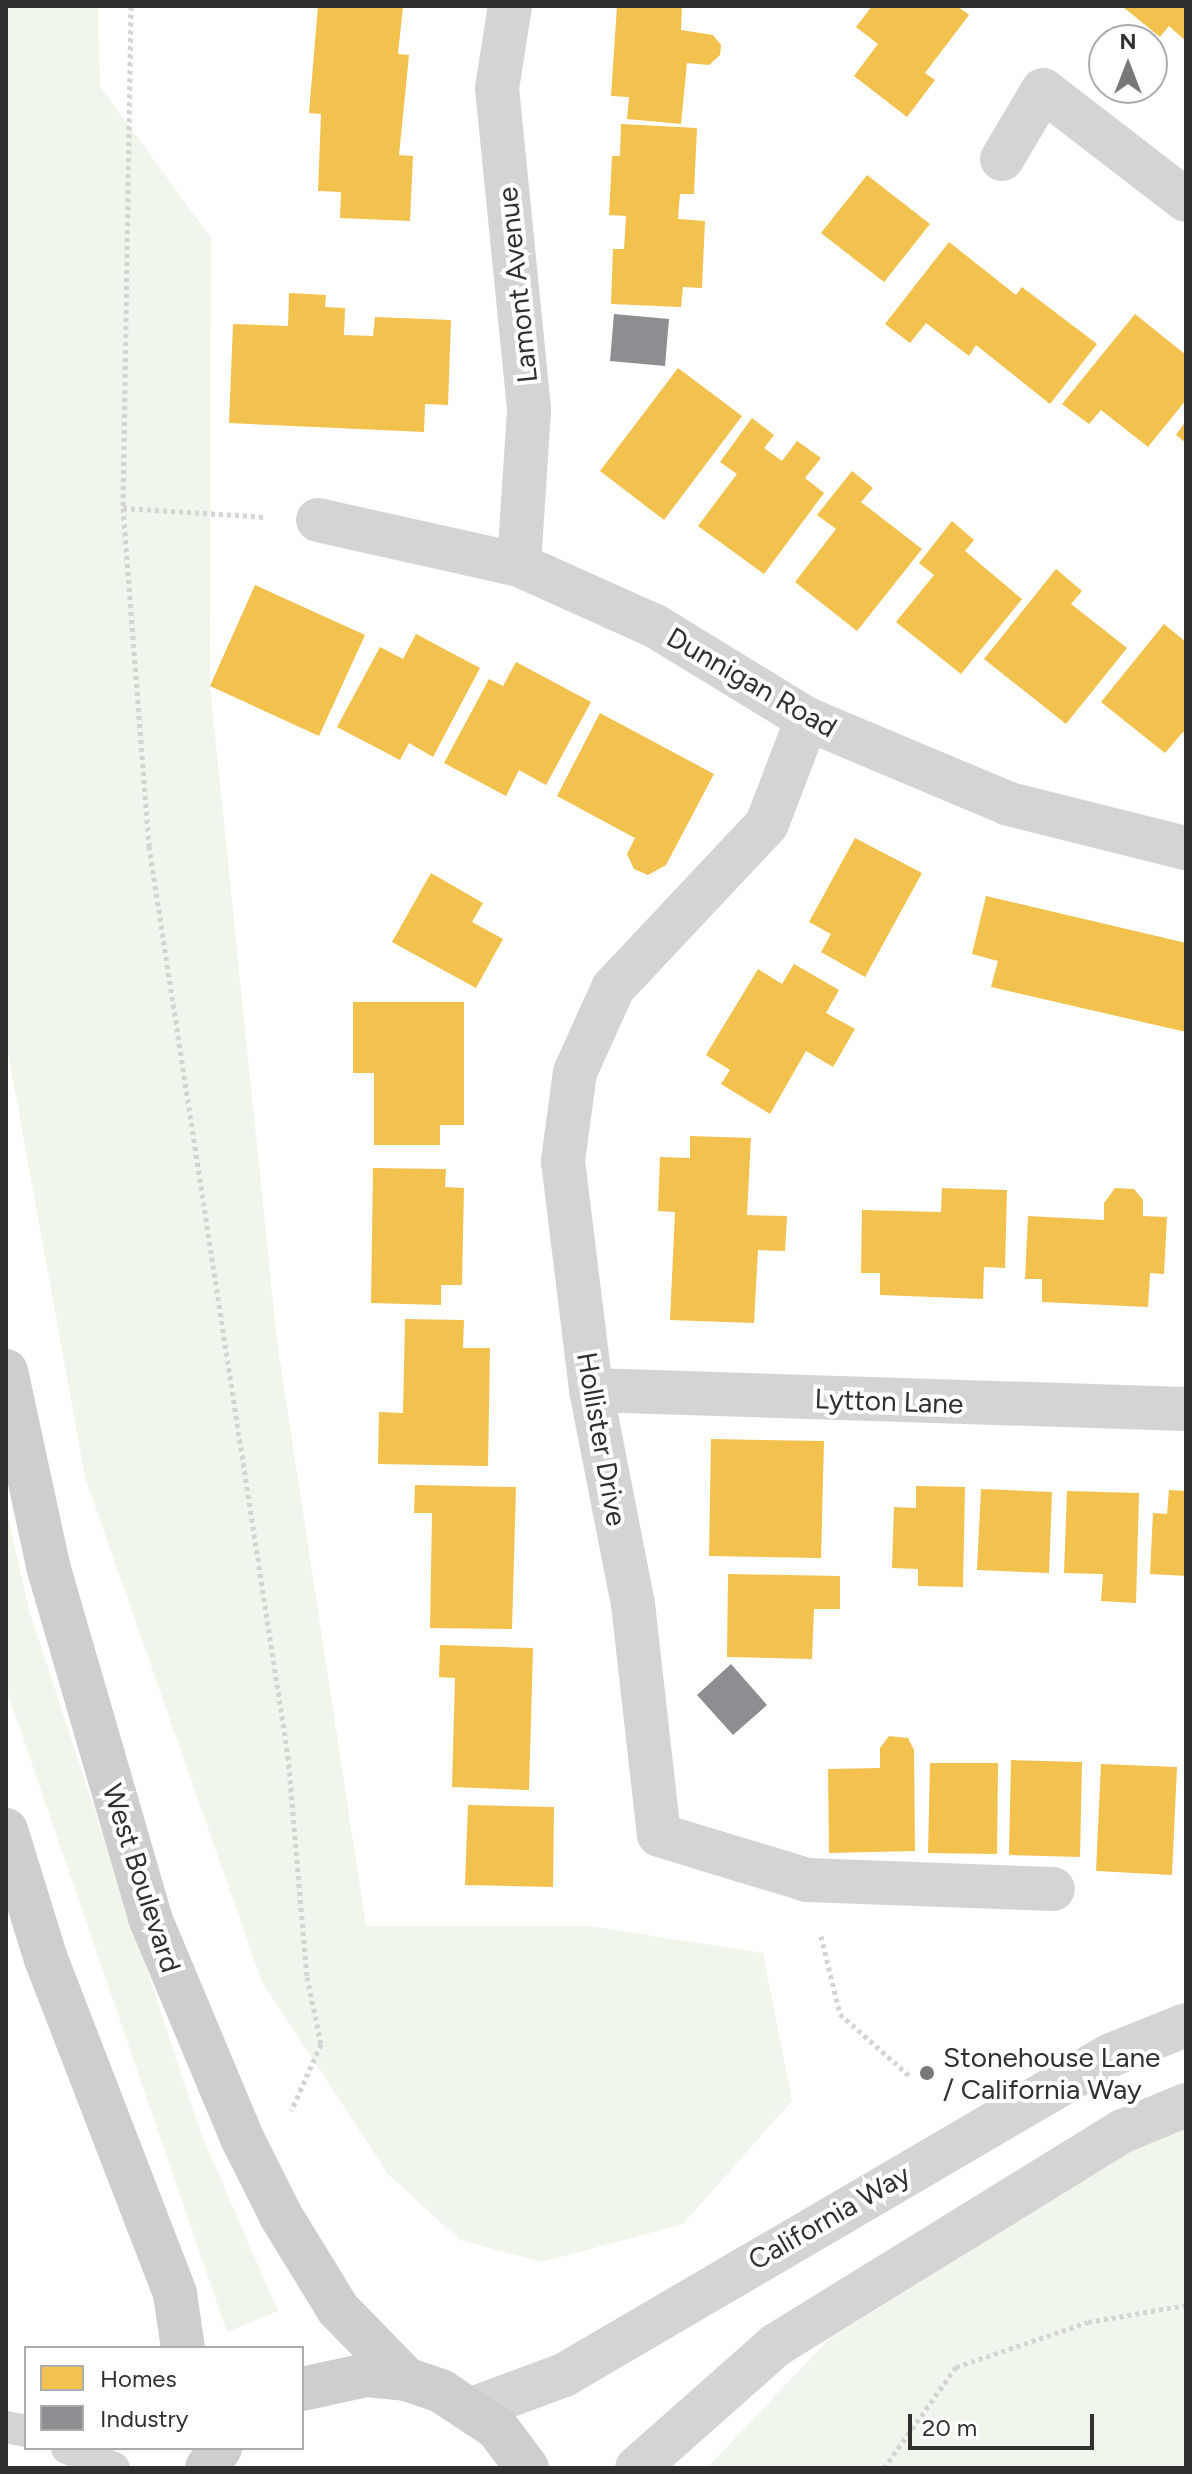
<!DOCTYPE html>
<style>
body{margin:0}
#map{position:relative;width:1192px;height:2474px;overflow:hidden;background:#fff;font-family:Figtree,sans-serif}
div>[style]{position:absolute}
.green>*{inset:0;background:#f0f6ec}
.homes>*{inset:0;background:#f2c14e}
.industry>*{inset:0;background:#8d8d92}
.path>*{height:5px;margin-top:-2.5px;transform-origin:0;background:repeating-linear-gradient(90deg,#d4d4d4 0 4px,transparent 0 8px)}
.service>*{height:32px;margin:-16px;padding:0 16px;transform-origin:16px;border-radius:16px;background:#d4d4d4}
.minor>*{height:44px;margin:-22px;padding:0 22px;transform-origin:22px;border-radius:22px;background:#d4d4d4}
.tertiary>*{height:44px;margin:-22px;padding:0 22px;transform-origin:22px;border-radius:22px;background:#d4d4d4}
.secondary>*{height:44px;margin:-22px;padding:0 22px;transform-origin:22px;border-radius:22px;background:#cecece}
.dots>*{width:22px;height:22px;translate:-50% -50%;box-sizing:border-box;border:4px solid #fff;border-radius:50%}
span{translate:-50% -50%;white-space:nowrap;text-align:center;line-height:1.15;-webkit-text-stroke:8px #fff;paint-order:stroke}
.street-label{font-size:28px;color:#303030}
.poi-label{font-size:28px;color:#303030}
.left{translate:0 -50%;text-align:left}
.frame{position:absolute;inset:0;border:8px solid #303030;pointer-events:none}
.legend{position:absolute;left:24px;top:2346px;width:280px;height:104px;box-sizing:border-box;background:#fff;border:2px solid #acacac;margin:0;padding:10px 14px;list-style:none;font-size:24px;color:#303030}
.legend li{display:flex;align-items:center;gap:16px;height:40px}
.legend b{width:40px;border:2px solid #acacac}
.north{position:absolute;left:1088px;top:24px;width:80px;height:80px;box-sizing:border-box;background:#fff;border:2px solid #acacac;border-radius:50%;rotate:0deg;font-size:22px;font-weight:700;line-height:32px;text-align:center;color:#303030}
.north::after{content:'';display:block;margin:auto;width:28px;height:36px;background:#787878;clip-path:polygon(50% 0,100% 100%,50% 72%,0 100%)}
.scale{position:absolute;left:908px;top:2414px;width:186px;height:36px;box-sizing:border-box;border:4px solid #303030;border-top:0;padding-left:10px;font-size:24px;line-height:28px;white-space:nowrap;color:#303030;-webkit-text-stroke:6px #fff;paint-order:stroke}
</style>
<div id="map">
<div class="green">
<div style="clip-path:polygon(6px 6px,98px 6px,100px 86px,211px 238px,210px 686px,277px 1341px,366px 1926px,589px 1926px,763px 1953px,792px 2101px,683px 2224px,542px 2262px,460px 2240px,388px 2174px,262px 1982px,85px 1477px,6px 1041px)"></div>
<div style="clip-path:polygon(6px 1509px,29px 1610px,200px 2131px,278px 2311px,227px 2332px,6px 1688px)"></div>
<div style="clip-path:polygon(1186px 2124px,1186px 2468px,707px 2468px,829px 2339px,1151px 2139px)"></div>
</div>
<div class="homes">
<div style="clip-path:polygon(318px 6px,403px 6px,398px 54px,409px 55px,399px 155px,413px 156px,410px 221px,340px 218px,341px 192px,318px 191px,321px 114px,309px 113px)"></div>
<div style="clip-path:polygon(617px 6px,682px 6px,681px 30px,713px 35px,721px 45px,720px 55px,709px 65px,687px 63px,681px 124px,627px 119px,629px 97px,611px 96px)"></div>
<div style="clip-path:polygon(872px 6px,957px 6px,969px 15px,925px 73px,935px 80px,907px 117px,854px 76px,878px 44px,856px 27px)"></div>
<div style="clip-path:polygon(1122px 6px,1186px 6px,1186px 41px,1169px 26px,1160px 37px)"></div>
<div style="clip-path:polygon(621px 124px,697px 128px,694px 194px,680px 194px,678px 219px,705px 221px,702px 288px,683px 287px,681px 307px,611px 304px,613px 249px,624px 249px,626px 216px,609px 215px,612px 156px,620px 156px)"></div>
<div style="clip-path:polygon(867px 175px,930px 224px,884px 282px,821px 233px)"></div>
<div style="clip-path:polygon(949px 242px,1016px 295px,1022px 287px,1097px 344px,1050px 404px,976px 345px,969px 356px,926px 323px,910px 343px,885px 324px)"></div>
<div style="clip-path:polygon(289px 293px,326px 295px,325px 307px,345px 308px,344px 335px,373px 336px,375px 317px,451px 320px,448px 405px,425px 404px,424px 432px,229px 423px,233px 324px,288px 326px)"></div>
<div style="clip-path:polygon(1135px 314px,1186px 355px,1186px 400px,1148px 447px,1101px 410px,1089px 424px,1062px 404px)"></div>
<div style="clip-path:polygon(678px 368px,742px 416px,664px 520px,600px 471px)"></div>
<div style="clip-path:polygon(752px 418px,774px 435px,764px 448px,782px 461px,797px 441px,821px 458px,805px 478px,824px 493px,764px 574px,698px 526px,737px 474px,720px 462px)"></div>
<div style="clip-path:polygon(1186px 421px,1186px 443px,1176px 435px)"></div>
<div style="clip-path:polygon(852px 471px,873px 488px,861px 502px,922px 549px,857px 631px,795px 582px,836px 529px,817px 515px)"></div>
<div style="clip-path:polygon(952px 521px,974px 540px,965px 551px,1022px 599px,961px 674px,896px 622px,934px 575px,919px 563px)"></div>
<div style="clip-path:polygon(1056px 569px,1082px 591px,1071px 604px,1127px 648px,1066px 724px,984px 659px)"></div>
<div style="clip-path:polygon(255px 585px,365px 635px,319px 736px,210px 686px)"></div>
<div style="clip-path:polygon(1164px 624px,1186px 642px,1186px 735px,1183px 732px,1165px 753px,1101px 702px)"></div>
<div style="clip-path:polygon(416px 634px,480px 668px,433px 757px,409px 743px,400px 760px,337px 727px,380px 647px,403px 659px)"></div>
<div style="clip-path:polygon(516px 662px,591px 702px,546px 785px,519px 770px,506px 796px,444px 763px,489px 679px,503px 686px)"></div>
<div style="clip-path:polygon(600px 713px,714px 774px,666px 865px,648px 875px,634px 869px,627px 854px,635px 838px,557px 796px)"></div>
<div style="clip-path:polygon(855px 838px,922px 873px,865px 977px,821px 952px,831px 934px,809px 922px)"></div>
<div style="clip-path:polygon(431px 873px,483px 903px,472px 922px,503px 939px,476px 988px,392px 942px)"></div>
<div style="clip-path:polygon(986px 896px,1186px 943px,1186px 1032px,991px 987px,998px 961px,972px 954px)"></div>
<div style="clip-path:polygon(794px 964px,839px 990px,826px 1013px,855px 1029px,833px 1067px,806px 1051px,770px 1114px,721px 1084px,730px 1070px,706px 1055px,758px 969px,782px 984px)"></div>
<div style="clip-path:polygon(353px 1002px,464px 1002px,464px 1125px,440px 1125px,440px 1145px,374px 1145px,374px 1073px,353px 1073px)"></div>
<div style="clip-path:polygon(690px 1136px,751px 1138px,747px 1215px,787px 1216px,785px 1251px,758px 1250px,754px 1323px,670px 1320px,675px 1212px,658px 1211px,660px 1157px,690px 1158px)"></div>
<div style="clip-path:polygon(373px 1168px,446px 1169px,445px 1187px,464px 1188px,462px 1285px,441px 1285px,441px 1305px,371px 1303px)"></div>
<div style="clip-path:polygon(942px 1188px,1007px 1190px,1005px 1268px,984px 1267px,983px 1299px,880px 1295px,880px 1273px,861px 1273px,862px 1210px,941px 1212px)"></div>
<div style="clip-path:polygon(1115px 1188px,1134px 1189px,1143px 1200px,1143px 1216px,1167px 1217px,1164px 1274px,1150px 1273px,1148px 1307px,1042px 1302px,1042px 1279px,1025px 1279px,1028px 1216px,1104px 1220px,1104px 1203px)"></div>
<div style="clip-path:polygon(405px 1319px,464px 1320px,463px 1348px,490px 1348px,488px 1466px,378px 1464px,379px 1412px,403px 1413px)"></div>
<div style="clip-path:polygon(711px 1439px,824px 1441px,821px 1558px,709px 1556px)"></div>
<div style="clip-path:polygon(415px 1485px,516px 1487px,512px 1629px,430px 1628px,432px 1513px,414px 1513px)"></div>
<div style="clip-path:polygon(916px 1486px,965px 1487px,963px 1587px,918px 1586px,918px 1569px,892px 1568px,894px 1507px,916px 1508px)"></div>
<div style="clip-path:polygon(981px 1489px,1052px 1492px,1049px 1573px,977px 1570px)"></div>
<div style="clip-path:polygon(1169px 1490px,1186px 1491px,1186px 1576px,1150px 1574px,1153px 1513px,1167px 1514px)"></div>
<div style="clip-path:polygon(1067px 1491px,1139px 1493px,1136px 1603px,1101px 1601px,1103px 1574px,1064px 1573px)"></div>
<div style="clip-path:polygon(728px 1574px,840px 1576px,840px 1609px,814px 1609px,812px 1659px,727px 1657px)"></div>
<div style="clip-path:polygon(440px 1645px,533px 1648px,529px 1790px,452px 1787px,455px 1678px,439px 1677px)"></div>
<div style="clip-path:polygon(889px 1736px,908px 1738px,914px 1750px,915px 1851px,829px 1853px,828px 1769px,880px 1768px,880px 1748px)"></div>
<div style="clip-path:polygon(1011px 1760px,1082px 1762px,1080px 1857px,1009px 1855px)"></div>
<div style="clip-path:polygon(930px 1763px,998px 1763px,997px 1854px,928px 1853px)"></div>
<div style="clip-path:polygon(1101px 1764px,1177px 1767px,1172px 1875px,1096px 1871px)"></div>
<div style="clip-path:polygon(468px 1805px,554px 1807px,553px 1887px,465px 1885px)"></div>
</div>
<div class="industry">
<div style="clip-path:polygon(614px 314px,669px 319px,665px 366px,610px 361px)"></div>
<div style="clip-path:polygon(731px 1664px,767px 1705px,733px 1735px,697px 1695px)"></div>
</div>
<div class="path">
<div style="left:131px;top:6px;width:502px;rotate:90.91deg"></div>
<div style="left:123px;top:508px;width:339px;rotate:85.6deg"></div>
<div style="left:149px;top:846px;width:921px;rotate:81.32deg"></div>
<div style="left:288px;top:1756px;width:222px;rotate:85.1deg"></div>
<div style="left:307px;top:1977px;width:68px;rotate:78.2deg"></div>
<div style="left:321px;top:2044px;width:73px;rotate:114.1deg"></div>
<div style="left:123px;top:508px;width:142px;rotate:3.6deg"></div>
<div style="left:821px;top:1936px;width:80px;rotate:76.3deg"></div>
<div style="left:840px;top:2014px;width:95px;rotate:41.6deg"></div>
<div style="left:884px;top:2468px;width:124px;rotate:-54.5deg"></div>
<div style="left:956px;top:2367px;width:139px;rotate:-18.8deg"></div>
<div style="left:1088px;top:2322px;width:99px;rotate:-9.8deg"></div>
</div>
<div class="service">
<div style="left:6px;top:2427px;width:20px;rotate:11deg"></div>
<div style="left:67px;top:2448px;width:51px;rotate:23.1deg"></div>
</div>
<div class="minor">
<div style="left:510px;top:6px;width:83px;rotate:99deg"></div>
<div style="left:497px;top:88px;width:324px;rotate:84.3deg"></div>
<div style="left:529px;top:410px;width:155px;rotate:93.7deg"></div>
<div style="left:1002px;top:159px;width:80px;rotate:-59.3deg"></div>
<div style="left:1043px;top:90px;width:180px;rotate:37.6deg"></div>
<div style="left:318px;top:520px;width:206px;rotate:12.6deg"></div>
<div style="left:519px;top:565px;width:149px;rotate:24.2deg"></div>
<div style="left:655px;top:626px;width:178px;rotate:31.5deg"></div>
<div style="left:807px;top:719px;width:219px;rotate:22.8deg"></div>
<div style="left:1009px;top:804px;width:182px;rotate:14deg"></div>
<div style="left:807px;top:719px;width:112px;rotate:110.9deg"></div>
<div style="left:767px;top:824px;width:225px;rotate:133.2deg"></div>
<div style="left:613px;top:988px;width:92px;rotate:114.3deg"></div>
<div style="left:575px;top:1072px;width:90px;rotate:97.7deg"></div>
<div style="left:563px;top:1161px;width:231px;rotate:83deg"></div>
<div style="left:591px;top:1390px;width:218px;rotate:78.9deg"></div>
<div style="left:633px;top:1604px;width:232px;rotate:83.6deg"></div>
<div style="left:659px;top:1835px;width:155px;rotate:16.9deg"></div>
<div style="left:807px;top:1880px;width:246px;rotate:2.1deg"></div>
<div style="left:591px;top:1390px;width:595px;rotate:1.83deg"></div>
</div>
<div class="tertiary">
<div style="left:472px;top:2409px;width:98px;rotate:-20.3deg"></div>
<div style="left:564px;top:2375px;width:634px;rotate:-30.33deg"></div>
<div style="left:1111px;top:2055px;width:81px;rotate:-21.8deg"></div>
<div style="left:637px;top:2468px;width:186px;rotate:-41.5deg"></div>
<div style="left:776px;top:2345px;width:408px;rotate:-31.7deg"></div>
<div style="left:1123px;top:2131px;width:68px;rotate:-22.4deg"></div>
</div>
<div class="secondary">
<div style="left:6px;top:1371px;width:199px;rotate:77.8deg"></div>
<div style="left:48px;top:1566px;width:366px;rotate:73.8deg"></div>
<div style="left:150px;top:1918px;width:241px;rotate:67.3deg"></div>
<div style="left:243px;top:2140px;width:85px;rotate:63.4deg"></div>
<div style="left:281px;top:2216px;width:109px;rotate:58.5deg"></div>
<div style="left:338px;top:2309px;width:98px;rotate:45.8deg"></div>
<div style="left:6px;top:1830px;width:135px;rotate:72.8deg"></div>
<div style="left:46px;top:1959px;width:359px;rotate:68.9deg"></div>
<div style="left:175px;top:2294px;width:55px;rotate:81.6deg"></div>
<div style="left:302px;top:2389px;width:66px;rotate:-12.3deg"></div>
<div style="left:366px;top:2375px;width:40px;rotate:5.7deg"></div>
<div style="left:406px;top:2379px;width:37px;rotate:19deg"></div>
<div style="left:441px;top:2391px;width:67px;rotate:33.5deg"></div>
<div style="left:497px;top:2428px;width:50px;rotate:53.1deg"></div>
<div style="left:207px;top:2468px;width:24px;rotate:-57deg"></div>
</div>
<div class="dots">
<div style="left:927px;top:2073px;background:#787878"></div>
</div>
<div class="street-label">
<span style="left:517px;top:285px;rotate:-96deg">Lamont Avenue</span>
<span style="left:752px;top:682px;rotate:30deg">Dunnigan Road</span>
<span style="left:889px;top:1401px;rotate:2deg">Lytton Lane</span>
<span style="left:602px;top:1439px;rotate:80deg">Hollister Drive</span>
<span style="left:142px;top:1878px;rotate:72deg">West Boulevard</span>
<span style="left:829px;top:2217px;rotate:-30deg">California Way</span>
</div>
<div class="poi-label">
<span class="left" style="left:943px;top:2073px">Stonehouse Lane<br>/ California Way</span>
</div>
<div class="frame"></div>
<ul class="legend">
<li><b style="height:22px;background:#f2c14e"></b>Homes</li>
<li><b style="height:22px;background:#8d8d92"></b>Industry</li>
</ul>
<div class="north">N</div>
<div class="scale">20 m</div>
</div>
